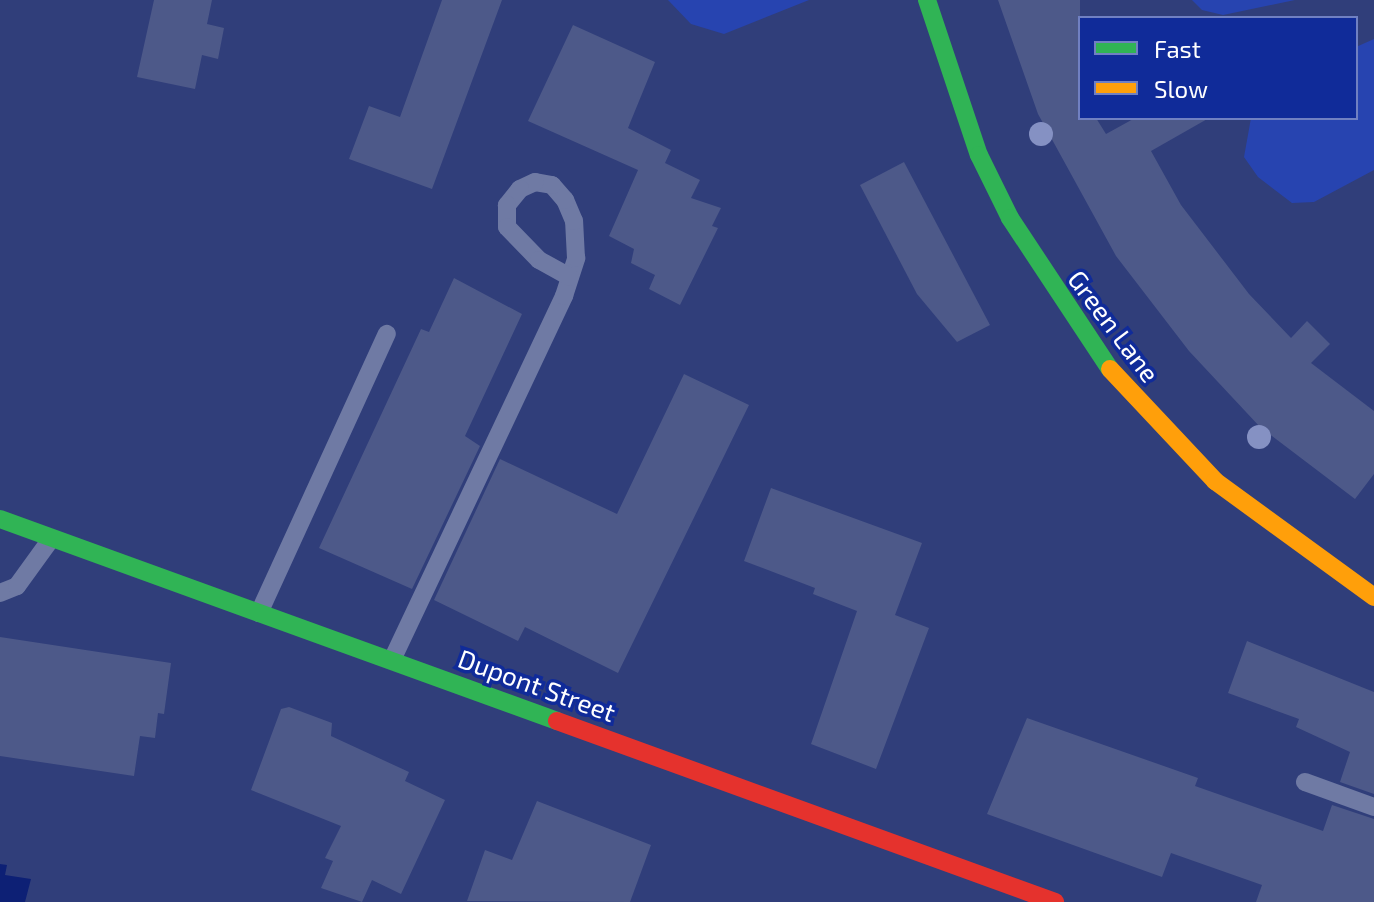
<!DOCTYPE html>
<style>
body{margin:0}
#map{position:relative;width:1374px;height:902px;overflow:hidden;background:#303e7a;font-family:"Exo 2",sans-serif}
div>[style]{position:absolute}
.green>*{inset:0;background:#2744b0}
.water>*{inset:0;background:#0d2075}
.building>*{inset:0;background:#4d5989}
.lane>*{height:18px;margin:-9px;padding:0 9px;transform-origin:9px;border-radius:9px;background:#6f7aa4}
.fast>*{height:18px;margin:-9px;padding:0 9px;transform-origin:9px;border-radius:9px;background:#30b455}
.slow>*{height:18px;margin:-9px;padding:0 9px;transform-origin:9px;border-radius:9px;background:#ff9f0a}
.jam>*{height:18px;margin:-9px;padding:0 9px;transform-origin:9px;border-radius:9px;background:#e5322d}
.trees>*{width:24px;height:24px;margin:-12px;border-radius:50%;background:#8591c3}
span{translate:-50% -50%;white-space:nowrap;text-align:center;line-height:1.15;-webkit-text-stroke:7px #102b99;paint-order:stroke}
.street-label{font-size:26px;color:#fff}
.legend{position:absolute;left:1078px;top:16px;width:280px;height:104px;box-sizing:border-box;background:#102b99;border:2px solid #7080c2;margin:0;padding:10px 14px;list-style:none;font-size:24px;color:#fff}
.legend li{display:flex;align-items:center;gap:16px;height:40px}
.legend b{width:40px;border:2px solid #7080c2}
</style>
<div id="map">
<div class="green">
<div style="clip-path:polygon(668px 0,809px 0,724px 34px,691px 24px)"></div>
<div style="clip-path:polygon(1192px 0,1295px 0,1223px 15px,1202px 10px)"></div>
<div style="clip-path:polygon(1374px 39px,1374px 170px,1314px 202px,1292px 203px,1258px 177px,1244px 157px,1251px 118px,1356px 118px,1356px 47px)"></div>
</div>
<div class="water">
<div style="clip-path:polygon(0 864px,7px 865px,5px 875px,31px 879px,25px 902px,0 902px)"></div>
</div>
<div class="building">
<div style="clip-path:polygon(154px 0,212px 0,207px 24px,224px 28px,218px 59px,202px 55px,195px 89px,137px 77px)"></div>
<div style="clip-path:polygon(442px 0,502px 0,432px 189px,349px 159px,369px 106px,400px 117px)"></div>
<div style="clip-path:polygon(998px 0,1080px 0,1080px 118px,1096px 118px,1106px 134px,1135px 118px,1209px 118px,1151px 151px,1181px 205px,1249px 294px,1291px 338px,1307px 321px,1330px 344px,1311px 363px,1374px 411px,1374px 474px,1355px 499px,1260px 427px,1189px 351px,1116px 256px,1038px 114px)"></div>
<div style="clip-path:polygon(573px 25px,655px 62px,628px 128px,671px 150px,665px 163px,700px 180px,691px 198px,721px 208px,712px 226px,718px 228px,680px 305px,649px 289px,655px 275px,631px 263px,634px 249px,609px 236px,638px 170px,528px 121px)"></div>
<div style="clip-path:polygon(904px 162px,990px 325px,957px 342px,917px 294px,860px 185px)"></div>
<div style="clip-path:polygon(454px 278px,522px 314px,465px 436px,480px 446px,412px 589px,319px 548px,421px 329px,429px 332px)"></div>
<div style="clip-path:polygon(684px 374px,749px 405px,618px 673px,525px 627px,518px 641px,434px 600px,500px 459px,617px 514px)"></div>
<div style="clip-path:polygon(771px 488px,922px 543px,895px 615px,929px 628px,876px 769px,811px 744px,857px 611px,813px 594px,815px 588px,744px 561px)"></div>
<div style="clip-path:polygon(0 637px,171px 663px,164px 714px,158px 713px,155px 738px,140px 736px,134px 776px,0 756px)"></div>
<div style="clip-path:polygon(1247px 641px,1374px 692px,1374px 794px,1340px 782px,1350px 752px,1296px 727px,1299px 719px,1228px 693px)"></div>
<div style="clip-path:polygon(289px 707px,332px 723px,331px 736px,409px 772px,405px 781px,445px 800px,401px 894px,372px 880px,362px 902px,321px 888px,333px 861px,325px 858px,341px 826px,251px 790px,281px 709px)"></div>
<div style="clip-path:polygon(1027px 718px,1198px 778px,1195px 786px,1323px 831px,1332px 805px,1374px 819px,1374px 902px,1256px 902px,1262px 885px,1171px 853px,1162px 877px,987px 814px)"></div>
<div style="clip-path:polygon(537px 801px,651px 845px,630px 902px,467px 901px,485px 850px,512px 860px)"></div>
</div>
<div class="lane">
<div style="left:0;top:593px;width:18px;rotate:-22deg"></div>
<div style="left:17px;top:586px;width:58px;rotate:-54.1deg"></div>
<div style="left:259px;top:613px;width:307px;rotate:-65.4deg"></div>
<div style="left:392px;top:660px;width:403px;rotate:-64.7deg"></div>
<div style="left:564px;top:296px;width:40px;rotate:-72deg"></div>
<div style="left:576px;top:258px;width:37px;rotate:-93deg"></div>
<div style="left:574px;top:221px;width:23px;rotate:-113deg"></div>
<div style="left:565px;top:200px;width:20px;rotate:-131deg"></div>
<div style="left:552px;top:185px;width:17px;rotate:-170deg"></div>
<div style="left:535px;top:182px;width:17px;rotate:155deg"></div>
<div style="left:520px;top:189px;width:21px;rotate:129deg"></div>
<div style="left:507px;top:205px;width:22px;rotate:90deg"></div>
<div style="left:507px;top:227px;width:46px;rotate:45.9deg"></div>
<div style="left:539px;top:260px;width:35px;rotate:29deg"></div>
<div style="left:1305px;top:782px;width:73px;rotate:19.9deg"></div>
</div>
<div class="fast">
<div style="left:927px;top:0;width:163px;rotate:71.5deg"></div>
<div style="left:979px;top:155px;width:70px;rotate:63.8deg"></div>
<div style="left:1010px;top:218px;width:181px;rotate:56.5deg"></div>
<div style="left:0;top:519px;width:592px;rotate:19.93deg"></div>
</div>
<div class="slow">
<div style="left:1110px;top:369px;width:154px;rotate:46.8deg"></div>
<div style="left:1215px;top:481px;width:197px;rotate:36.1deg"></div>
</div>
<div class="jam">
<div style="left:557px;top:721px;width:530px;rotate:19.97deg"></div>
</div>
<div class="trees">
<div style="left:1041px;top:134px"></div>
<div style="left:1259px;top:437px"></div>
</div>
<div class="street-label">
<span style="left:1114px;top:326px;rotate:53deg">Green Lane</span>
<span style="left:537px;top:685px;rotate:20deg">Dupont Street</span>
</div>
<ul class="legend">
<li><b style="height:10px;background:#30b455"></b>Fast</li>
<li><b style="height:10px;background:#ff9f0a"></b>Slow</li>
</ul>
</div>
